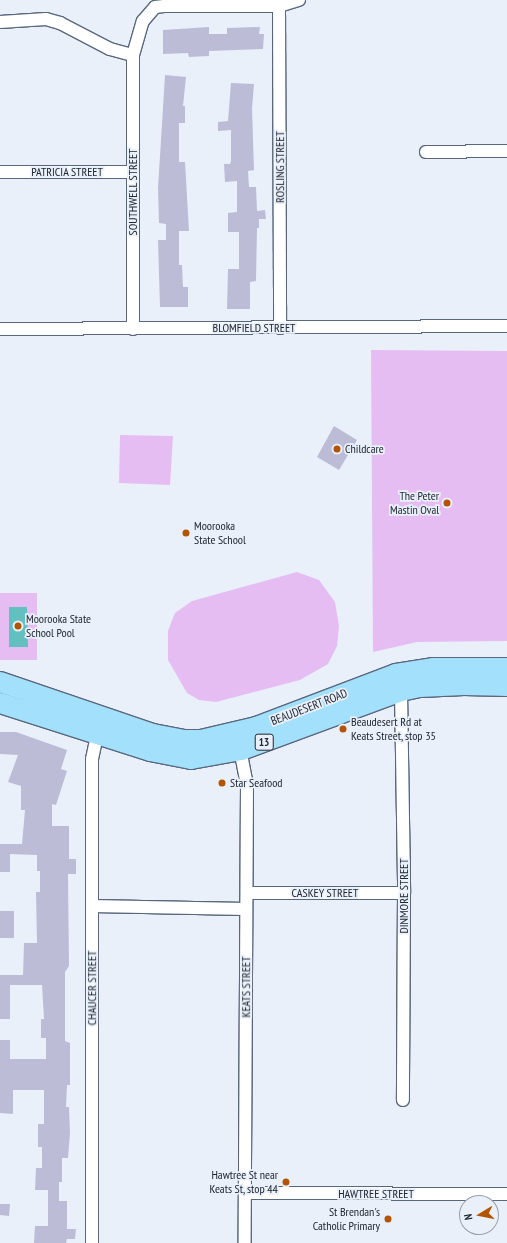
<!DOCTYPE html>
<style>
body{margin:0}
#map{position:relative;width:507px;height:1243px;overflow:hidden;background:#e9f0fa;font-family:"PT Sans Narrow",sans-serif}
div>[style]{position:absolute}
.green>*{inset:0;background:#e6bdf2}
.water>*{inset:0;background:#63bfc0}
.building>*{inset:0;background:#bdbcd7}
.roads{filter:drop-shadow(1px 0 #59677d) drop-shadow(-1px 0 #59677d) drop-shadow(0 1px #59677d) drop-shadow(0 -1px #59677d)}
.minor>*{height:12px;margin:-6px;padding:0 6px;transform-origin:6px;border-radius:6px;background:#fff}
.trunk>*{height:20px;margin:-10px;padding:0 10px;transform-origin:10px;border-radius:10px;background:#a2e0fc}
.dots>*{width:11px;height:11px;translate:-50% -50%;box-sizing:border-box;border:2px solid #e9f0fa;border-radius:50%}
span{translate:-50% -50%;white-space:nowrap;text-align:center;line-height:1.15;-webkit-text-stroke:3.5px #e9f0fa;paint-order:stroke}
.shield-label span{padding:1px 3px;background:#e9f0fa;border:1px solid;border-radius:3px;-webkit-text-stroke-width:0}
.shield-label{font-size:11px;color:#212730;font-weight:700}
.street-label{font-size:12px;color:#212730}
.poi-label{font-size:12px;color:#212730}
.left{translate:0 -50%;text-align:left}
.right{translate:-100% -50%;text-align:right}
.north{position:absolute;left:459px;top:1195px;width:40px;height:40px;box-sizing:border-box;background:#e9f0fa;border:1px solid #99a0a9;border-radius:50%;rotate:260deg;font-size:11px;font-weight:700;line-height:16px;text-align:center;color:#212730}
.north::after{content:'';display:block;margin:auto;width:14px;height:18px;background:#b25402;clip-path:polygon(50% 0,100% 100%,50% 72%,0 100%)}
</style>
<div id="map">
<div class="green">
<div style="clip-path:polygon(371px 350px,507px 351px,507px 641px,417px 642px,373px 652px)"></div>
<div style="clip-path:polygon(120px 435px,173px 436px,170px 485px,119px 483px)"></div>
<div style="clip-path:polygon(297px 572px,319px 580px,335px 602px,339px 626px,337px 646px,328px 664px,300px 680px,216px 702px,199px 700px,187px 693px,168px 660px,168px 631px,175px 613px,192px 601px)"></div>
<div style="clip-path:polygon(0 593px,37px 593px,37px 660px,0 660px)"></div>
</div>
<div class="water">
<div style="clip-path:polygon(9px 607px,27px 607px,28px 647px,9px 647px)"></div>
</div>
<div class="building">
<div style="clip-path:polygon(209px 27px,209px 34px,227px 34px,227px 28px,260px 27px,259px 34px,264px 34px,263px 49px,209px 51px,209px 56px,189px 57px,188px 53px,163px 54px,163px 30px)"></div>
<div style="clip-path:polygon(165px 75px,186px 77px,183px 106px,185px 106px,185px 123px,179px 123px,179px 162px,185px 162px,189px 231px,179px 231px,179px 265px,182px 265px,183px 287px,188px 287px,188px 307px,160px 307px,158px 240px,166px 240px,166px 224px,159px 223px,158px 188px)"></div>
<div style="clip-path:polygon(231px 83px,254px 84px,252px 108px,254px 170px,248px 171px,249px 187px,256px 187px,257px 211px,265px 210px,266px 219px,259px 219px,259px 228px,257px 228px,256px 281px,250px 282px,250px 309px,227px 309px,228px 269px,239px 269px,239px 232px,228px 232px,228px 213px,237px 212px,237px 181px,225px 182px,224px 164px,230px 164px,231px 161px,231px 130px,218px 131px,218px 122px,228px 121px)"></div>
<div style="clip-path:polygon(334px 426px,357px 440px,339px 470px,317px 457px)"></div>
<div style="clip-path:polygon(0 732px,16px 732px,67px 750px,61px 769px,67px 771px,56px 805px,52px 804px,52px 826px,69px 826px,69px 859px,76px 859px,76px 874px,68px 874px,69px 966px,65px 972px,65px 1041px,70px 1043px,70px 1085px,67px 1085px,66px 1107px,69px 1107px,70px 1133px,68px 1158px,62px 1158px,62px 1182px,59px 1182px,59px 1201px,67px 1201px,67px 1229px,76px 1229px,75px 1239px,67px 1239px,66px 1243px,34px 1243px,35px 1226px,48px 1226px,48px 1190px,35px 1190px,36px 1168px,42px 1168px,42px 1147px,38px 1147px,38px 1124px,44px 1124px,44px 1090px,13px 1090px,13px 1114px,0 1113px,0 1040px,10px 1040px,10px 1059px,46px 1059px,46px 1038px,41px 1038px,41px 1019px,44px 1019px,42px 985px,10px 985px,10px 1019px,0 1019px,0 975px,23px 975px,24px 943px,37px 943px,36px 892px,40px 892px,40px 871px,37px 871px,37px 855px,10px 854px,10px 872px,0 872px,0 844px,22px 844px,25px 810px,21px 810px,21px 786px,8px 782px,18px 755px,0 754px)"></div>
<div style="clip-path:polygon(0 911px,14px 911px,14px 938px,0 938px)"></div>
<div style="clip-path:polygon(0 1204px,10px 1204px,9px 1216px,0 1215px)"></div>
</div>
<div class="roads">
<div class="minor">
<div style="left:279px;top:6px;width:322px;rotate:89.8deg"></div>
<div style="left:0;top:22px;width:46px;rotate:-3.7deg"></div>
<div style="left:46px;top:19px;width:15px;rotate:16deg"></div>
<div style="left:60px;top:23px;width:56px;rotate:27.5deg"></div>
<div style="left:110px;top:49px;width:24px;rotate:15deg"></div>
<div style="left:426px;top:152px;width:81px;rotate:-0.7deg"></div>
<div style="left:0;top:172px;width:133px"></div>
<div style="left:0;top:329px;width:507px;rotate:-0.34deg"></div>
<div style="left:133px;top:329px;width:274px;rotate:-90deg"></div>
<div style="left:133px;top:55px;width:35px;rotate:-74deg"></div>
<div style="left:143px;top:21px;width:18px;rotate:-49deg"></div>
<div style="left:155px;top:7px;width:9px;rotate:-6deg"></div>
<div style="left:164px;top:6px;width:115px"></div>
<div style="left:279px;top:6px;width:21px;rotate:-17deg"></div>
<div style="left:401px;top:691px;width:202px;rotate:89.1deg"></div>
<div style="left:404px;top:893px;width:207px;rotate:90.3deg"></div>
<div style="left:239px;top:744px;width:42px;rotate:79deg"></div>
<div style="left:247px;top:785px;width:458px;rotate:90.3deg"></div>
<div style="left:247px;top:893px;width:157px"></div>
<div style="left:92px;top:906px;width:154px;rotate:1.1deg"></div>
<div style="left:245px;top:1193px;width:262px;rotate:0.2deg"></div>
<div style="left:92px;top:1243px;width:484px;rotate:-90deg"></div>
<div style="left:92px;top:759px;width:25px;rotate:-78deg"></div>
</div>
<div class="trunk">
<div style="left:0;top:682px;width:162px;rotate:18.8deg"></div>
<div style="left:153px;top:734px;width:32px;rotate:11deg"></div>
<div style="left:184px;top:740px;width:17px"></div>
<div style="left:201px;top:740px;width:57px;rotate:-13.3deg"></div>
<div style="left:256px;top:727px;width:150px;rotate:-20.7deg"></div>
<div style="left:396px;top:674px;width:37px;rotate:-9deg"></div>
<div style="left:433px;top:668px;width:74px"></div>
<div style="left:0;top:703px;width:157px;rotate:17.7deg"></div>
<div style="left:150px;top:751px;width:42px;rotate:11deg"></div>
<div style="left:191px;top:759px;width:51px;rotate:-10.2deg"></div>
<div style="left:241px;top:750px;width:171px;rotate:-20.2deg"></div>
<div style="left:401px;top:691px;width:19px;rotate:-12deg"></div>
<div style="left:420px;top:687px;width:44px;rotate:-2.6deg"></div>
<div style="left:464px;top:685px;width:43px;rotate:1.3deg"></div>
</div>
</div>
<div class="dots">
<div style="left:337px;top:449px;background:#b25402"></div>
<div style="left:447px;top:503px;background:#b25402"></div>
<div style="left:186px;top:533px;background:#b25402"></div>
<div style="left:18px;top:626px;background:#b25402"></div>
<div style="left:343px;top:729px;background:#b25402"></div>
<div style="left:222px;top:783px;background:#b25402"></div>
<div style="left:286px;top:1182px;background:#b25402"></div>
<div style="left:388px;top:1219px;background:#b25402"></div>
</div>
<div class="shield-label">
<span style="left:264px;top:742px">13</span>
</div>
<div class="street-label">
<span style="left:280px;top:167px;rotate:-90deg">ROSLING STREET</span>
<span style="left:67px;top:172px">PATRICIA STREET</span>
<span style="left:133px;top:192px;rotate:-90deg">SOUTHWELL STREET</span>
<span style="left:254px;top:328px">BLOMFIELD STREET</span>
<span style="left:309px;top:707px;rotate:-21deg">BEAUDESERT ROAD</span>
<span style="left:325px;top:893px">CASKEY STREET</span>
<span style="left:404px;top:896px;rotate:-90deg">DINMORE STREET</span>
<span style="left:246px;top:987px;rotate:-90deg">KEATS STREET</span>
<span style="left:92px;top:988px;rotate:-90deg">CHAUCER STREET</span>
<span style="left:376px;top:1194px">HAWTREE STREET</span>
</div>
<div class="poi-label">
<span class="left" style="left:345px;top:449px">Childcare</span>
<span class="right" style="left:439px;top:503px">The Peter<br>Mastin Oval</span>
<span class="left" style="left:194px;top:533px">Moorooka<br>State School</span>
<span class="left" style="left:26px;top:626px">Moorooka State<br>School Pool</span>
<span class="left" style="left:351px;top:729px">Beaudesert Rd at<br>Keats Street, stop 35</span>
<span class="left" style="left:230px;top:783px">Star Seafood</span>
<span class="right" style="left:278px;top:1182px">Hawtree St near<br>Keats St, stop 44</span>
<span class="right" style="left:380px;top:1219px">St Brendan's<br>Catholic Primary</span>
</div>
<div class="north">N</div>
</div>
